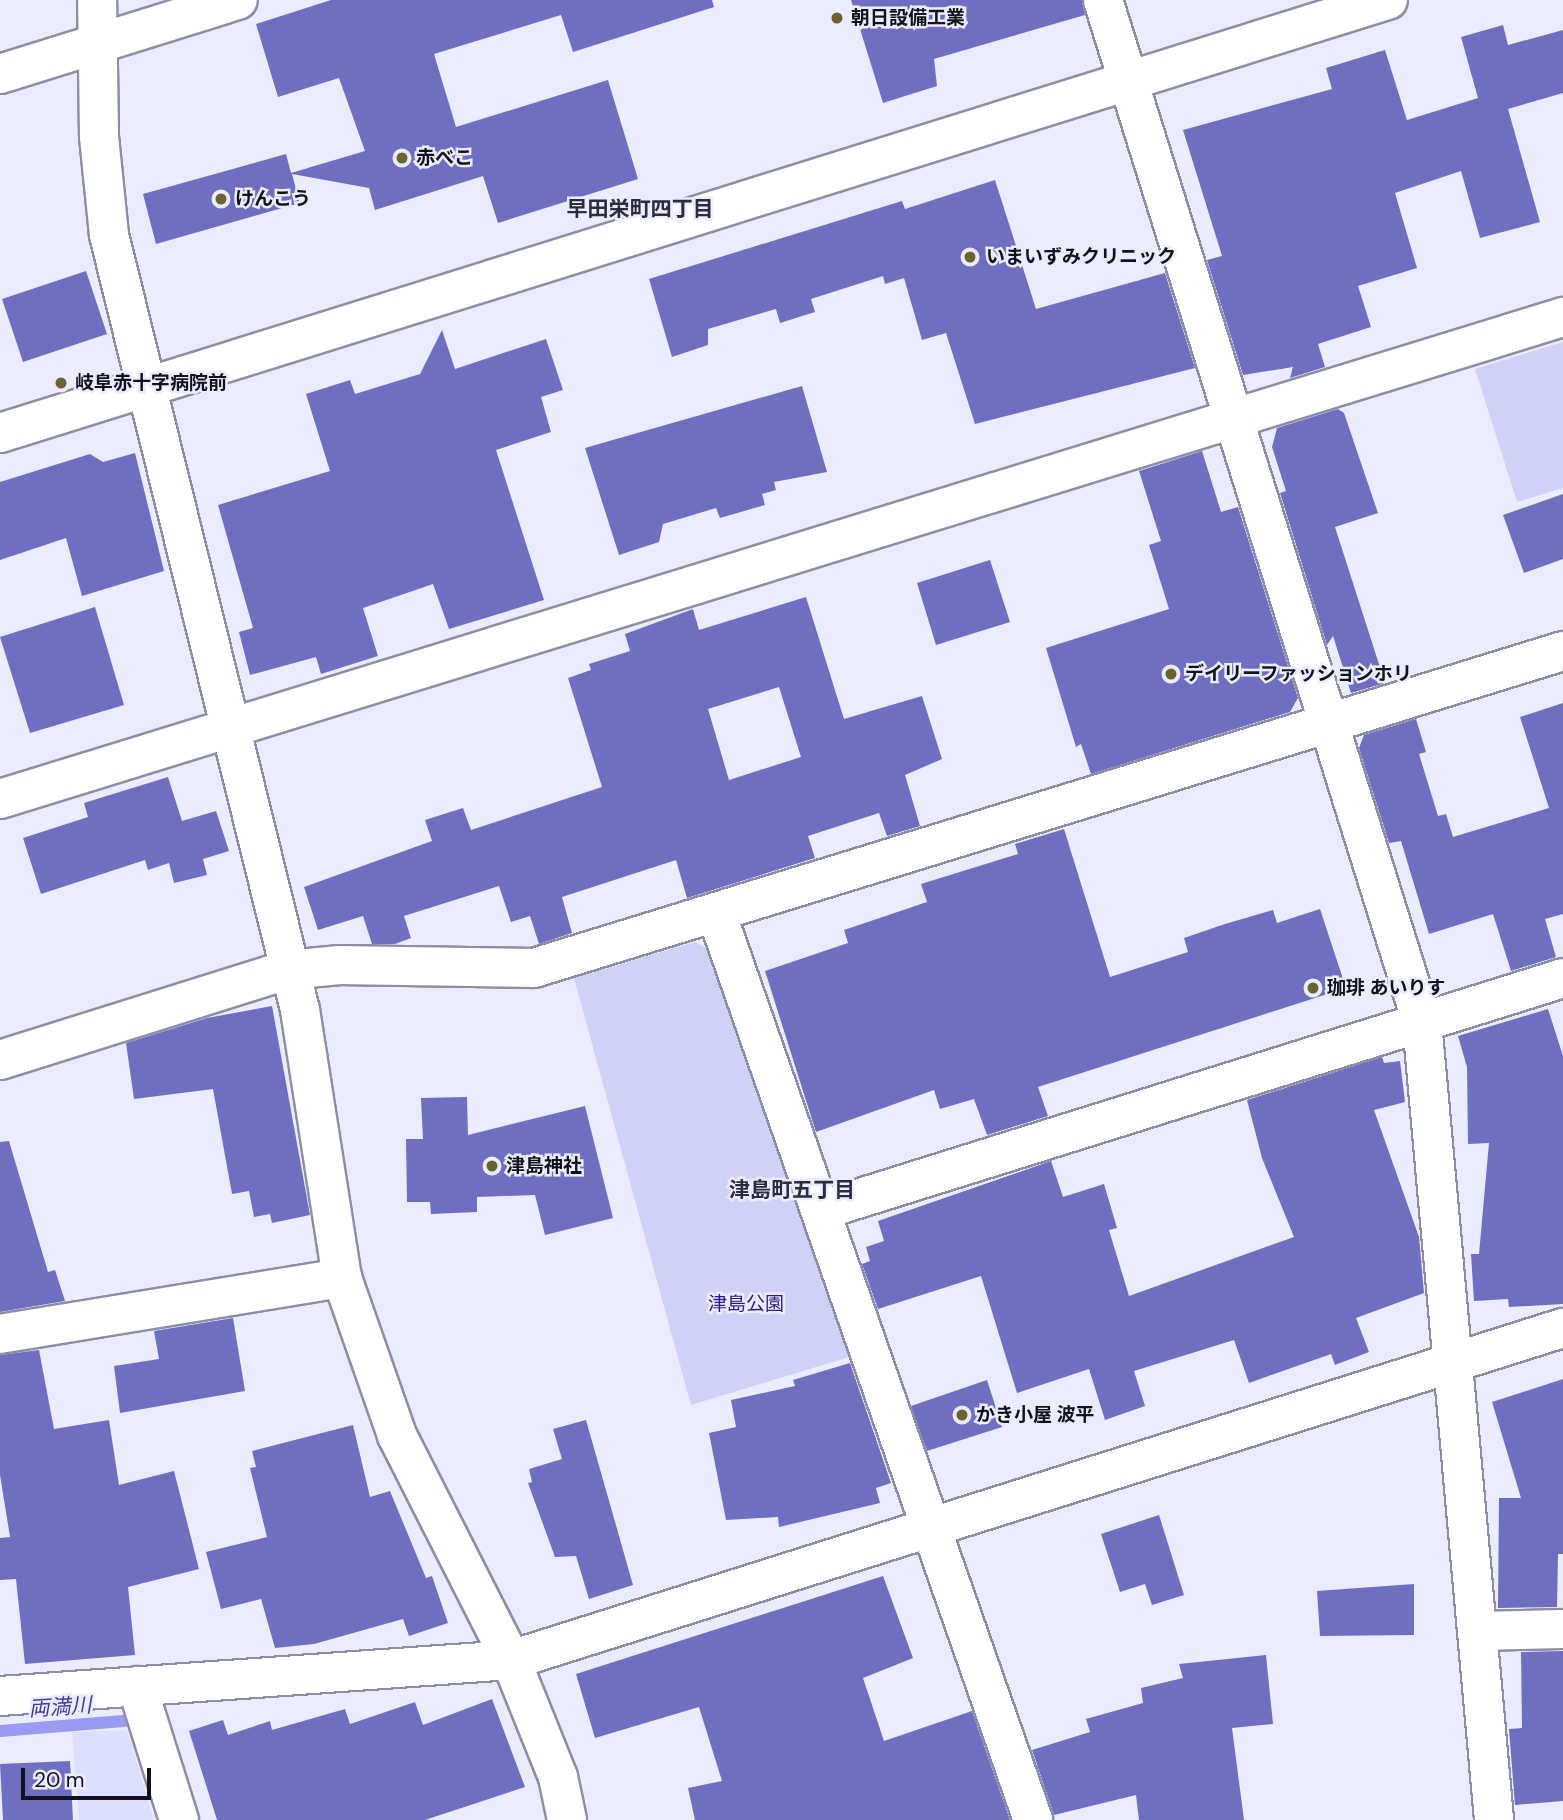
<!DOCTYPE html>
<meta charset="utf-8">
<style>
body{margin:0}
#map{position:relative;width:1563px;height:1820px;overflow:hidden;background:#ebecff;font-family:"DM Sans","Noto Sans JP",sans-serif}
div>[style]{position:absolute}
.built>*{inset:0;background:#dddffe}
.green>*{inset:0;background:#cfd1f6}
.stream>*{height:12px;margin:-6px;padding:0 6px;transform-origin:6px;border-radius:6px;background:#999af1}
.building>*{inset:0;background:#6f6fc1}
.roads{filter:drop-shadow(2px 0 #8c8ea3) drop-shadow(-2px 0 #8c8ea3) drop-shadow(0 2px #8c8ea3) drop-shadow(0 -2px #8c8ea3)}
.minor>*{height:38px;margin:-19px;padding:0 19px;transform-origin:19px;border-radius:19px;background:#fff}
.dots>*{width:19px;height:19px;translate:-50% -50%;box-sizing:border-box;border:4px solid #ebecff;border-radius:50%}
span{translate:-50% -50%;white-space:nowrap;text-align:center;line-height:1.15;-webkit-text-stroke:5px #ebecff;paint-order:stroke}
.poi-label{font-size:19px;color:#12121a;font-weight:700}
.left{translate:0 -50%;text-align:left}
.park-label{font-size:19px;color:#2e1b7e}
.neighbourhood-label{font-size:21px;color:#2b2c3d;font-weight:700}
.water-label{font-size:21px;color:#44399c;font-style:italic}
.scale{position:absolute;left:21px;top:1768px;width:130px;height:32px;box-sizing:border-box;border:4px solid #12121a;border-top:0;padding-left:9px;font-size:21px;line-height:24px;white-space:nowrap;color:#12121a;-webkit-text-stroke:5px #ebecff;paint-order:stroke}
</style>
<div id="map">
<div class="built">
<div style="clip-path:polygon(127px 1730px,154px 1820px,79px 1820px,72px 1732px)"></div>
</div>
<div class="green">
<div style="clip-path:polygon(1563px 342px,1563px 488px,1517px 502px,1475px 369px)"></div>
<div style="clip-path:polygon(695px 942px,708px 949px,849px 1357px,691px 1405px,574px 978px)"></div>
</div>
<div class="stream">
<div style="left:0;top:1731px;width:124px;rotate:-4.6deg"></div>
</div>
<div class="building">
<div style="clip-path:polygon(331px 0,712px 0,714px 7px,573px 52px,561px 15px,434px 54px,456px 127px,608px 80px,638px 179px,498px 223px,483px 176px,375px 210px,369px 188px,292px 174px,300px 203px,156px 244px,143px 194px,286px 154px,291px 173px,365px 151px,339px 78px,278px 97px,256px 24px)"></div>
<div style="clip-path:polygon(851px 0,1082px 0,1085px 15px,934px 59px,937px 86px,883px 103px)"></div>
<div style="clip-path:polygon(1503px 25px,1508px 45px,1563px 30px,1563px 93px,1508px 109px,1540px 222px,1480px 238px,1461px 171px,1395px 193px,1417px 268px,1358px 286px,1371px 327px,1318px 344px,1325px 367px,1290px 378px,1293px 367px,1243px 375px,1207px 260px,1222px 256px,1183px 130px,1332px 89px,1326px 68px,1385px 50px,1407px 120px,1478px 98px,1461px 37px)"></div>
<div style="clip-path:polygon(995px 180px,1036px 309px,1165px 273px,1195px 368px,975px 424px,946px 333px,922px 340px,904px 278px,885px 284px,883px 276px,811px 299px,815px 312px,780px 323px,776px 309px,708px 329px,708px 345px,672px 357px,649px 279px,902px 201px,905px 209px)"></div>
<div style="clip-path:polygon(86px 271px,107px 334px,23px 362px,2px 299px)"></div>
<div style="clip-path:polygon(442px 330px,455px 369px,546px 339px,563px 390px,541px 397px,551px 432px,496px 450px,544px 600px,449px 629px,433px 584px,363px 608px,378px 656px,321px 674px,316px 657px,250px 675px,239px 632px,253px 628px,218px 505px,330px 471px,306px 394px,350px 380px,355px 394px,420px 374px)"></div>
<div style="clip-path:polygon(802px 386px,827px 472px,774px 482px,776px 490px,762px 494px,765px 505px,720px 518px,716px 508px,663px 524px,659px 542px,619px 555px,585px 448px)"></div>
<div style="clip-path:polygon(1338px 409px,1344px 413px,1378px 513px,1335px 527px,1385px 683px,1351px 693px,1333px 636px,1327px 645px,1280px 493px,1286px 491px,1272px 447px,1277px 428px)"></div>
<div style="clip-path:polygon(1202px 451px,1221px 512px,1238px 507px,1298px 698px,1290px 712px,1091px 774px,1081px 744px,1076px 747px,1046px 648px,1169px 609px,1149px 545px,1161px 541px,1139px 471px)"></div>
<div style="clip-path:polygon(135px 453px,164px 571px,82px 596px,66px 538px,0 560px,0 482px,90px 454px,103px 462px)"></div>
<div style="clip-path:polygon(1563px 494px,1563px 559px,1524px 573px,1503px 515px)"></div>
<div style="clip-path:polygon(990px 560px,1010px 622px,936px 645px,917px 583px)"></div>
<div style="clip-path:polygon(evenodd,806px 597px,844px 719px,922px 696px,942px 759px,905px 775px,920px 826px,887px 836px,879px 813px,808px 836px,815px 858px,687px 898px,676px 860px,562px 897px,572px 933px,539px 944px,530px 916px,511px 922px,499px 886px,404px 916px,411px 938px,395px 944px,372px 944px,363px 916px,318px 930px,304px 887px,432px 841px,425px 820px,463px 808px,471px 830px,602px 787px,568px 678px,591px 670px,589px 664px,630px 651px,625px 634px,693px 609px,699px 630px,806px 597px,779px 687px,801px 757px,729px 780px,708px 709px,779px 687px)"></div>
<div style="clip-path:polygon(95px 607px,124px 705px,30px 733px,0 637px)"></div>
<div style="clip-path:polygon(1563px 703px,1563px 914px,1545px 919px,1556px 957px,1511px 971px,1493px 914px,1429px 934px,1401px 841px,1389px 843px,1359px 748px,1364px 735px,1416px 719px,1426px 752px,1419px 754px,1438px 816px,1446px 814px,1453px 837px,1549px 808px,1520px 717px)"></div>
<div style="clip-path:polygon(168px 777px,182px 821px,216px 811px,229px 851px,203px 859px,207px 875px,174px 883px,169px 863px,148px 870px,145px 860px,41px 894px,23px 838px,88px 817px,84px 803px)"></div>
<div style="clip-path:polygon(1064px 829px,1110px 977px,1188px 952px,1184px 938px,1225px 924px,1273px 910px,1277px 923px,1320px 909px,1346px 988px,1038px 1087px,1048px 1116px,987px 1135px,974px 1099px,940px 1109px,934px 1090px,816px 1132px,765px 971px,848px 943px,844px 930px,927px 902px,921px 884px,1018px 854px,1015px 844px)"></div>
<div style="clip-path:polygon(272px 1006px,310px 1215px,272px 1223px,270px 1214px,254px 1217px,249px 1191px,232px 1194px,213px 1089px,134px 1099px,126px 1043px,207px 1018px)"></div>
<div style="clip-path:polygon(1548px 1009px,1563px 1056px,1563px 1304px,1509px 1307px,1508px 1299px,1474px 1301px,1471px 1254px,1479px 1254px,1489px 1143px,1468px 1144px,1467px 1067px,1458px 1036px)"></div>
<div style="clip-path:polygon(1382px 1057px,1384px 1063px,1400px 1061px,1405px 1102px,1374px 1110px,1419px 1237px,1424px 1293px,1356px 1318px,1369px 1352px,1335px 1365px,1331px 1354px,1249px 1383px,1234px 1340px,1134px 1371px,1145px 1406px,1105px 1420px,1089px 1369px,1017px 1393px,981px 1276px,878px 1309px,862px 1264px,870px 1261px,866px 1247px,884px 1241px,878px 1221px,1051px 1161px,1063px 1197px,1104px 1184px,1117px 1228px,1109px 1230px,1129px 1296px,1294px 1237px,1262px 1158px,1247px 1100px)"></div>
<div style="clip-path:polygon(467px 1097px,468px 1135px,585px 1106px,613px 1218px,545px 1235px,535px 1195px,477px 1197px,477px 1212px,431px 1214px,430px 1202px,407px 1202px,406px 1139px,423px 1139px,421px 1098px)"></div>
<div style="clip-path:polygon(9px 1141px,48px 1272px,55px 1270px,65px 1301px,0 1312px,0 1142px)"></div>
<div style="clip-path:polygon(233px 1318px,245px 1391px,120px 1413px,114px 1366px,159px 1359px,154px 1331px)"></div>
<div style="clip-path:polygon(39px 1350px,54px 1429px,109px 1420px,119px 1485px,174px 1471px,199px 1569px,128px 1587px,135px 1655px,25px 1664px,16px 1579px,0 1580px,0 1538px,10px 1537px,0 1475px,0 1355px)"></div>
<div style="clip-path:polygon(850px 1363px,891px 1483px,876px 1488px,880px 1503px,779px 1527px,778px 1517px,726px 1520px,709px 1433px,736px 1427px,731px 1400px,795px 1386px,793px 1380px)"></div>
<div style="clip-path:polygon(1563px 1379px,1563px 1554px,1558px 1554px,1557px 1607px,1498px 1608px,1499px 1498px,1521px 1498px,1492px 1402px)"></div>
<div style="clip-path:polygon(987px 1380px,1002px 1427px,927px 1451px,911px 1406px)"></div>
<div style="clip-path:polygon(586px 1420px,633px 1585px,589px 1599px,576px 1556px,555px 1557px,528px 1483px,532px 1482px,529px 1469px,562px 1459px,553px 1429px)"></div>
<div style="clip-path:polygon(353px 1425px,370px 1497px,390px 1491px,426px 1578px,432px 1576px,448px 1623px,409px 1636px,403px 1619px,314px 1644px,275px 1648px,261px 1599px,221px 1609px,206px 1552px,267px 1537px,250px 1468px,256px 1467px,252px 1451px)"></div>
<div style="clip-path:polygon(1159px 1515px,1184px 1595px,1152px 1605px,1145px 1584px,1120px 1592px,1101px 1534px)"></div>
<div style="clip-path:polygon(883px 1576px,913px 1658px,863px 1678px,884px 1741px,972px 1711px,1010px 1820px,695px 1820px,688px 1788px,722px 1781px,699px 1707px,595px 1738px,576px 1674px)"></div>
<div style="clip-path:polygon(1414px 1584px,1414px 1635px,1320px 1636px,1317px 1591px)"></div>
<div style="clip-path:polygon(1563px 1651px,1563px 1801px,1515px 1805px,1509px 1729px,1522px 1728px,1521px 1652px)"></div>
<div style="clip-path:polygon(1266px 1655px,1273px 1724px,1232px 1728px,1244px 1820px,1139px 1820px,1136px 1795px,1054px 1815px,1032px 1750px,1090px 1732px,1086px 1719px,1143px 1703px,1141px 1688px,1183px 1678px,1179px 1664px)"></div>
<div style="clip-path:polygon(492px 1699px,525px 1787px,425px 1820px,217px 1820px,189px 1731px,223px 1720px,228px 1735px,270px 1721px,272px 1730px,345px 1709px,350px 1724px,415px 1702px,423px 1725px)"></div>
<div style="clip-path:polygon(70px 1761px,73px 1820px,3px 1820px,0 1764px)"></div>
</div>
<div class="roads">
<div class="minor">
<div style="left:1103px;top:0;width:1071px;rotate:72.67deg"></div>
<div style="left:1422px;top:1022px;width:801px;rotate:84.84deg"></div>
<div style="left:0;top:74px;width:249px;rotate:-17.3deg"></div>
<div style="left:0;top:433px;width:1454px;rotate:-17.33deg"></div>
<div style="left:0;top:799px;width:1636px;rotate:-17.14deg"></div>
<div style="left:717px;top:915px;width:959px;rotate:70.75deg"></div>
<div style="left:0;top:1060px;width:301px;rotate:-17.4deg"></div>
<div style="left:287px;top:970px;width:53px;rotate:-5.4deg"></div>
<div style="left:340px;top:965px;width:194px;rotate:0.9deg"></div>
<div style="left:534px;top:968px;width:1077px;rotate:-17.12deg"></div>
<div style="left:822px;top:1210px;width:776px;rotate:-17.38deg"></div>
<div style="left:0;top:1334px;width:347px;rotate:-9.3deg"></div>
<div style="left:1477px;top:1631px;width:86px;rotate:-1.3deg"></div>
<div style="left:137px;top:1686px;width:140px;rotate:72.6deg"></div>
<div style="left:0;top:1696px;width:512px;rotate:-4.03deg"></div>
<div style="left:511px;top:1660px;width:252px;rotate:-116.9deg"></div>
<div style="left:397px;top:1435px;width:166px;rotate:-109.3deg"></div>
<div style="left:342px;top:1278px;width:271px;rotate:-98.9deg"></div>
<div style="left:300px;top:1010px;width:798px;rotate:-103.84deg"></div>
<div style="left:109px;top:235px;width:100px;rotate:-95.8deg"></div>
<div style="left:99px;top:136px;width:136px;rotate:-90.8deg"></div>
<div style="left:567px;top:1820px;width:44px;rotate:-101.8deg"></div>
<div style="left:558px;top:1777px;width:126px;rotate:-111.9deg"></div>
<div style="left:511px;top:1660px;width:1103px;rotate:-17.52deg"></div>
</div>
</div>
<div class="dots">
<div style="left:837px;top:18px;background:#6a6431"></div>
<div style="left:402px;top:158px;background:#6a6431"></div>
<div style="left:221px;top:199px;background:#6a6431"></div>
<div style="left:970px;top:257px;background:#6a6431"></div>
<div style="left:61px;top:383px;background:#6a6431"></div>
<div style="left:1171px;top:674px;background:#6a6431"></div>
<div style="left:1313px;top:988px;background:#6a6431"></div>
<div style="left:492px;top:1166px;background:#6a6431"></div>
<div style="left:962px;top:1415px;background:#6a6431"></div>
</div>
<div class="poi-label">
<span class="left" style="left:851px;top:18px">朝日設備工業</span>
<span class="left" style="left:416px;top:158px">赤べこ</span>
<span class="left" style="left:235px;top:199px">けんこう</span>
<span class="left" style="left:986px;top:257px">いまいずみクリニック</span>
<span class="left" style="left:75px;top:383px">岐阜赤十字病院前</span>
<span class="left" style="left:1185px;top:674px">デイリーファッションホリ</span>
<span class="left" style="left:1327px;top:988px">珈琲 あいりす</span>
<span class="left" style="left:506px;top:1166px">津島神社</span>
<span class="left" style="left:976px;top:1415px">かき小屋 波平</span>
</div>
<div class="park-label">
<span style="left:746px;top:1304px">津島公園</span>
</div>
<div class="neighbourhood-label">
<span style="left:640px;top:209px">早田栄町四丁目</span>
<span style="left:792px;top:1190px">津島町五丁目</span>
</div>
<div class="water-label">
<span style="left:60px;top:1707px;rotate:-4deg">両満川</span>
</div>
<div class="scale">20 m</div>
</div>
